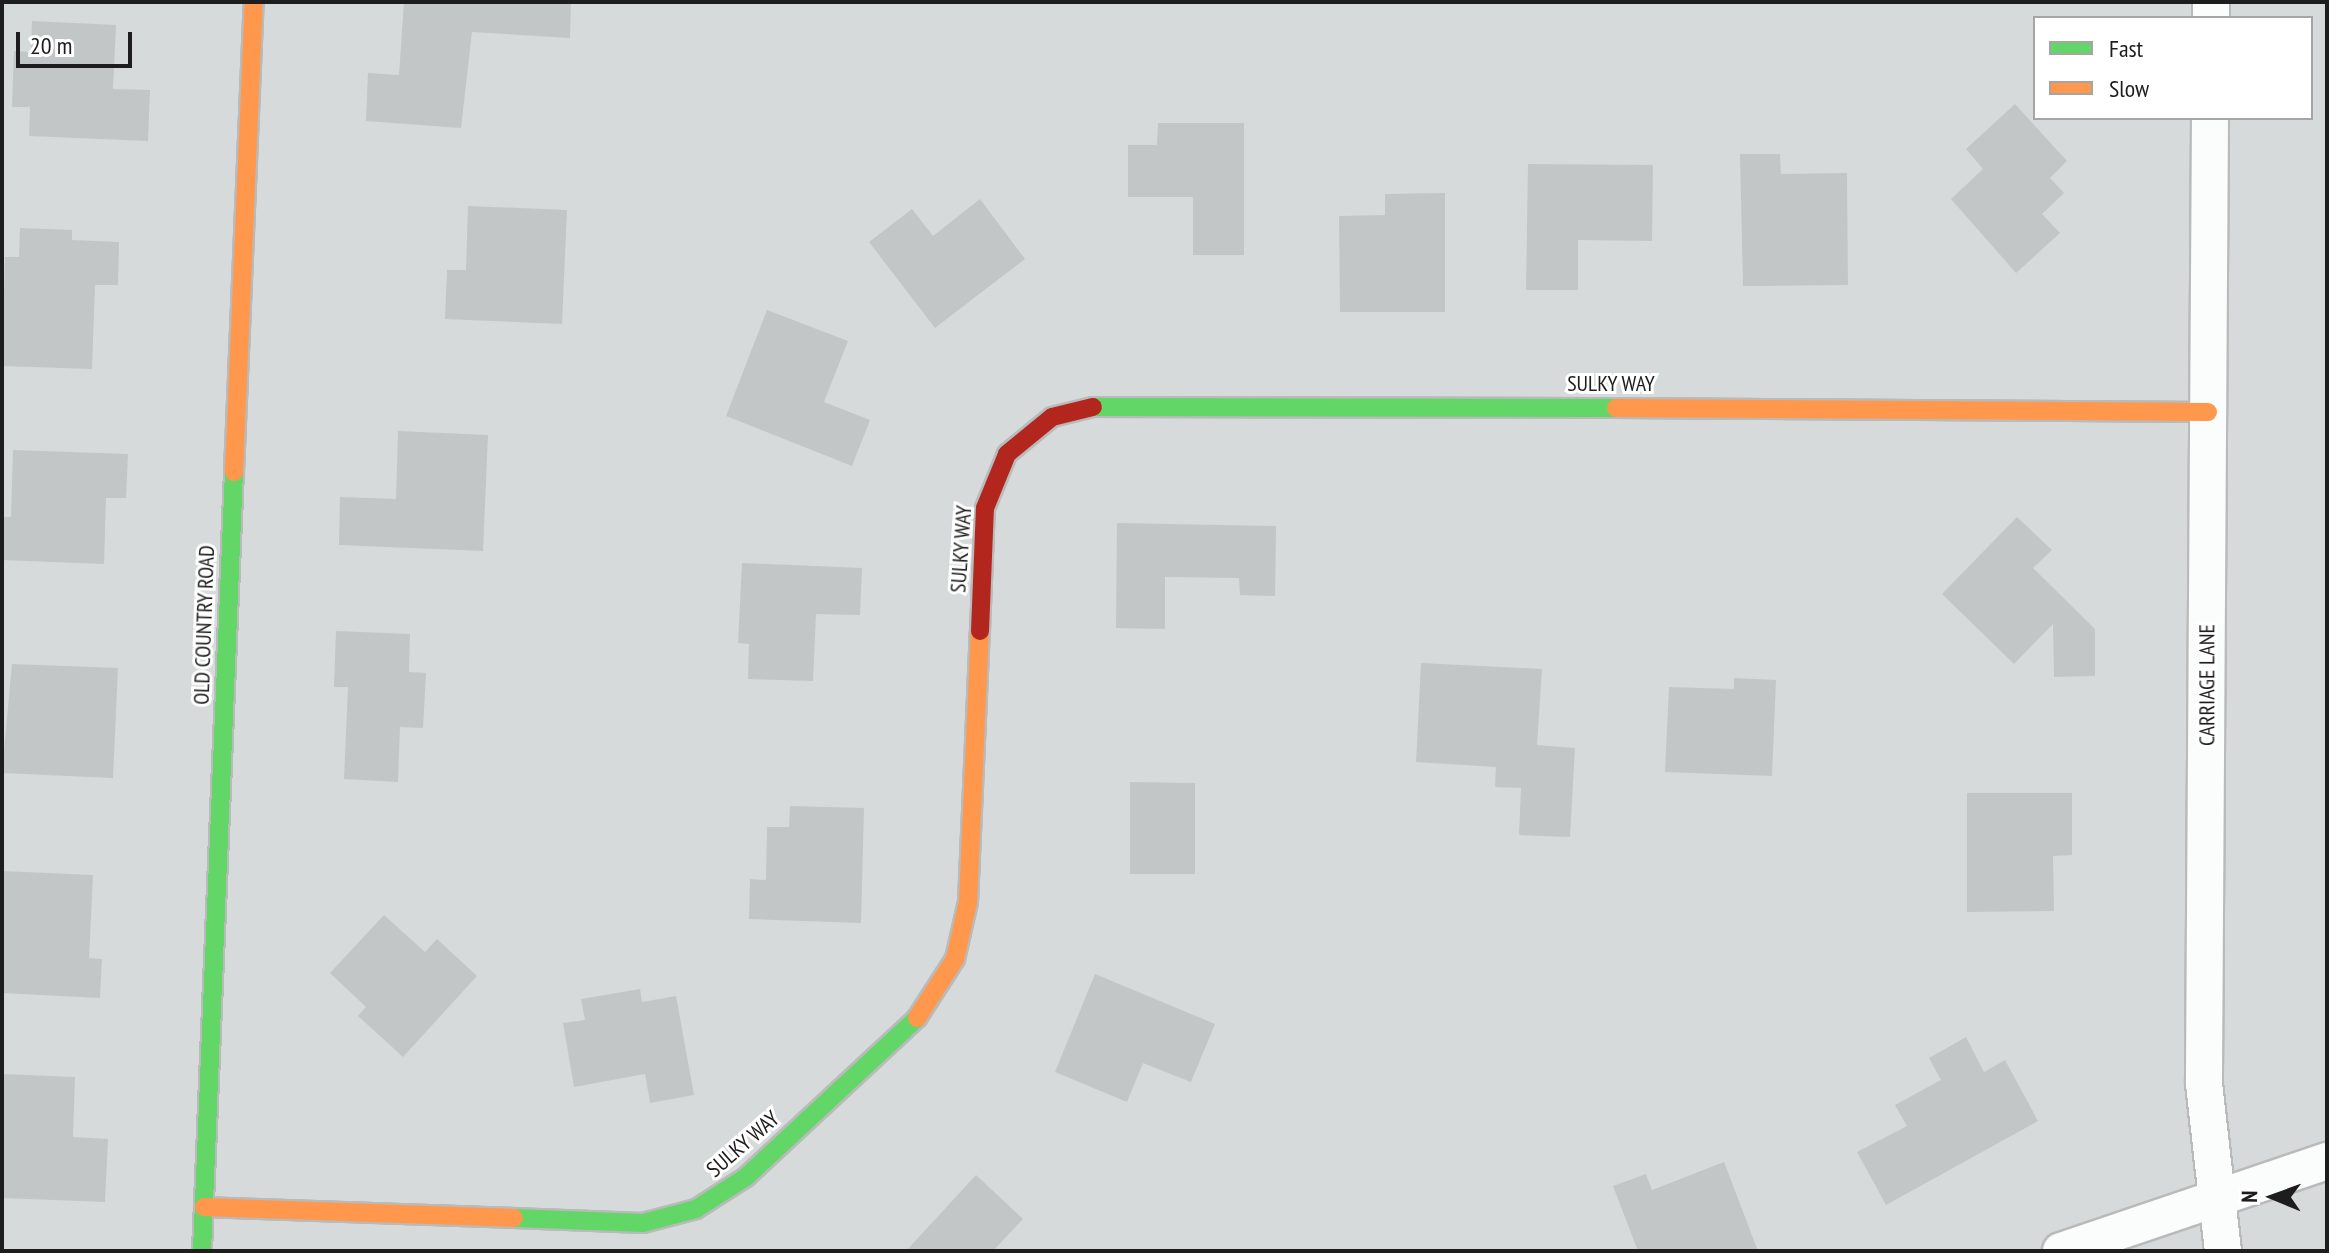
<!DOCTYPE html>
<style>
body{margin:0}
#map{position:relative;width:2329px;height:1253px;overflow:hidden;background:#e6ebeb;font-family:"PT Sans Narrow",sans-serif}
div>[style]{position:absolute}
.residential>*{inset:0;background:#d7dada}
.building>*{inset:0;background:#c2c6c6}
.roads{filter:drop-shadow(2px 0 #b9bbbb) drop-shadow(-2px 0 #b9bbbb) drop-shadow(0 2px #b9bbbb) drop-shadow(0 -2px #b9bbbb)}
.street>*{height:36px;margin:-18px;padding:0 18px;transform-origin:18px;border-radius:18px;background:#fbfcfc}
.fast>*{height:18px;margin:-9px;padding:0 9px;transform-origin:9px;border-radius:9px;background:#63d668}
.slow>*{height:18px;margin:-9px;padding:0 9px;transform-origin:9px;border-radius:9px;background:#ff974d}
.jam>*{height:18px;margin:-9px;padding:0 9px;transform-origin:9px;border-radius:9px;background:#b3261e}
span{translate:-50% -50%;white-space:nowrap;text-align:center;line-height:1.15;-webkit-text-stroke:6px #fff;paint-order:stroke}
.street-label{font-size:22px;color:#1d1d1d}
.frame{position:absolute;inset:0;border:4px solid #1d1d1d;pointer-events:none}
.legend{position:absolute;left:2033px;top:16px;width:280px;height:104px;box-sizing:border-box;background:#fff;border:2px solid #a5a5a5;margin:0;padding:10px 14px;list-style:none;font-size:24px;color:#1d1d1d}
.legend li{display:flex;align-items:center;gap:16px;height:40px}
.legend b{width:40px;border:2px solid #a5a5a5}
.north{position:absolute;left:2233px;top:1157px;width:80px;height:80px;-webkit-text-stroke:6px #fff;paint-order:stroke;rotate:271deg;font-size:22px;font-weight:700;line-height:32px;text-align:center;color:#1d1d1d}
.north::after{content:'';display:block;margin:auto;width:28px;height:36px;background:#1d1d1d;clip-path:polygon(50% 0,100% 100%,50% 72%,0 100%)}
.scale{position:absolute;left:16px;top:32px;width:116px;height:36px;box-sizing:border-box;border:4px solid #1d1d1d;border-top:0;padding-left:10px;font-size:24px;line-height:28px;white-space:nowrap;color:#1d1d1d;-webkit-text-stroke:6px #fff;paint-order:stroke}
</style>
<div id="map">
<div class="residential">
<div style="clip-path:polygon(evenodd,2px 2px,2327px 2px,2327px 1251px,2px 1251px,2px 2px,2035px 18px,2311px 18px,2311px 118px,2035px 118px,2035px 18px)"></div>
</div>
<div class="building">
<div style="clip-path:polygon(404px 2px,571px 2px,570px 38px,472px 32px,461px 128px,366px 121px,368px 73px,399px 75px)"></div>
<div style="clip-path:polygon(32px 21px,116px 25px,113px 89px,150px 90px,148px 141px,29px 136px,30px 107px,12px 107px,14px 51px,31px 52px)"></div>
<div style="clip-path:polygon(2015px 104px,2067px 161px,2050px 178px,2064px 193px,2042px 214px,2060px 233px,2016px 273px,1951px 199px,1983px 169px,1966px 149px)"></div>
<div style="clip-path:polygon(1158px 123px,1244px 123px,1244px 255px,1193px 255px,1193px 197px,1128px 197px,1128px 145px,1157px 145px)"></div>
<div style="clip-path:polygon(1740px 154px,1780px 154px,1781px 174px,1847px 173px,1848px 285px,1743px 286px)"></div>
<div style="clip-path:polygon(1528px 164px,1653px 165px,1652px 241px,1578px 240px,1578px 290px,1526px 290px)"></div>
<div style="clip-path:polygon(1445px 193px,1445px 312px,1340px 312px,1339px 216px,1385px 215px,1385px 194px)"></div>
<div style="clip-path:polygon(980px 199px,1025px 259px,935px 328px,869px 242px,912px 209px,933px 236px)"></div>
<div style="clip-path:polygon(468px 206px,567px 210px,562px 324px,445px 319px,447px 270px,466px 270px)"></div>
<div style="clip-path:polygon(20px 228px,72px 230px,72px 240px,119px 242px,118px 285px,95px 285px,92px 369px,2px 366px,5px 257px,19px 257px)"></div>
<div style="clip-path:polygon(767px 310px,848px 341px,824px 402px,870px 420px,852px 466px,726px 416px)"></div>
<div style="clip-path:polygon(398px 431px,488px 435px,483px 551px,339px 545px,340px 497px,396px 499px)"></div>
<div style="clip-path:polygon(13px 450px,128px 454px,126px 498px,106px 498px,104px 564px,2px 560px,2px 517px,11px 517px)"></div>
<div style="clip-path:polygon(2017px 517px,2052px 550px,2033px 568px,2095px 629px,2095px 676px,2054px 677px,2053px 624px,2014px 664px,1942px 594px)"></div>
<div style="clip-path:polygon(1117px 523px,1276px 526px,1275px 596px,1240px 595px,1239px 578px,1165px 577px,1165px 629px,1116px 628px)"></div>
<div style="clip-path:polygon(742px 563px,862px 568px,860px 615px,816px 614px,813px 681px,748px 679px,749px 644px,738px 643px)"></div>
<div style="clip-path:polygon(336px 631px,410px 634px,409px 672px,426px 673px,423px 728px,400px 727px,398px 782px,344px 779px,348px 687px,334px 687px)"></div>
<div style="clip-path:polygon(1421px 663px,1542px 669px,1537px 745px,1575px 748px,1570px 837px,1519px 835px,1521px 788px,1495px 787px,1496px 767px,1416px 762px)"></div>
<div style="clip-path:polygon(12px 664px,118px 668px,113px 778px,2px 773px)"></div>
<div style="clip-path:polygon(1734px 678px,1776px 680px,1772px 776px,1665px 772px,1669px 687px,1734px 689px)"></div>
<div style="clip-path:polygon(1130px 782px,1195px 783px,1195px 874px,1130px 874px)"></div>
<div style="clip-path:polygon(1967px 793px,2072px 793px,2072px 855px,2053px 856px,2054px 911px,1967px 912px)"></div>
<div style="clip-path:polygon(790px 806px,864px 808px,861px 923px,749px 919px,750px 879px,766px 880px,767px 827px,789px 827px)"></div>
<div style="clip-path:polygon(2px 871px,93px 875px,89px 958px,102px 959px,100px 998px,2px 993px)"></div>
<div style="clip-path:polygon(384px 915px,425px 952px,437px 939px,477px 976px,403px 1057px,358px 1016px,366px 1007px,330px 973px)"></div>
<div style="clip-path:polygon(1095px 974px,1215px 1024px,1191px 1082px,1143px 1063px,1127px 1102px,1055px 1072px)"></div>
<div style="clip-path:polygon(640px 989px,642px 1002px,676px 996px,694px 1095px,650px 1103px,645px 1074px,574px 1087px,563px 1023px,585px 1020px,581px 999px)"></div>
<div style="clip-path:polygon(1966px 1037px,1984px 1072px,2005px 1060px,2038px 1121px,1886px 1205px,1857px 1152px,1907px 1126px,1895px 1105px,1941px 1080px,1929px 1058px)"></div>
<div style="clip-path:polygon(2px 1074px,75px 1077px,73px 1137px,108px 1139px,105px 1202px,2px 1198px)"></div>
<div style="clip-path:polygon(1724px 1162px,1758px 1251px,1638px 1251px,1613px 1186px,1646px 1174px,1652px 1190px)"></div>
<div style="clip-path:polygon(976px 1175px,1023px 1219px,993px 1251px,906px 1251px)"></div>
</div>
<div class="roads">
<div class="street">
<div style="left:2211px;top:18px;width:16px;rotate:-90deg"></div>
<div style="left:2210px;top:118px;width:966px;rotate:90.36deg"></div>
<div style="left:2204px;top:1084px;width:168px;rotate:83.5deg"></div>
<div style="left:2061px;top:1251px;width:281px;rotate:-18.7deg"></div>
</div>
<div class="fast">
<div style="left:1093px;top:407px;width:523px;rotate:0.11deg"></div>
<div style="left:514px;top:1218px;width:129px;rotate:2.2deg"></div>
<div style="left:643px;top:1223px;width:55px;rotate:-14.8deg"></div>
<div style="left:696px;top:1209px;width:59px;rotate:-32.6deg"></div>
<div style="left:746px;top:1177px;width:233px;rotate:-42.9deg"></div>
<div style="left:202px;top:1251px;width:780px;rotate:-87.65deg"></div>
</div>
<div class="slow">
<div style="left:1616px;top:408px;width:592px;rotate:0.39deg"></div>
<div style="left:234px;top:472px;width:470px;rotate:-87.6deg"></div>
<div style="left:917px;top:1018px;width:70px;rotate:-57.2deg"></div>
<div style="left:955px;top:959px;width:58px;rotate:-77.2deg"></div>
<div style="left:968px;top:902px;width:271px;rotate:-87.5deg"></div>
<div style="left:204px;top:1207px;width:310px;rotate:2deg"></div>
</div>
<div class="jam">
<div style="left:980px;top:631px;width:123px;rotate:-87.7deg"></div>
<div style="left:985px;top:508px;width:58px;rotate:-67.8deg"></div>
<div style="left:1007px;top:454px;width:58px;rotate:-39.4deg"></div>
<div style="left:1052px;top:417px;width:42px;rotate:-13.7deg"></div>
</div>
</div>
<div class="street-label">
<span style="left:1611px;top:384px">SULKY WAY</span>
<span style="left:961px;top:549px;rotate:-86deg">SULKY WAY</span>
<span style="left:204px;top:625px;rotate:-88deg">OLD COUNTRY ROAD</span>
<span style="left:2207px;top:685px;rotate:-90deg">CARRIAGE LANE</span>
<span style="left:743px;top:1144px;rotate:-41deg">SULKY WAY</span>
</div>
<div class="frame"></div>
<ul class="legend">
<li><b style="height:10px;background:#63d668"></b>Fast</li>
<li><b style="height:10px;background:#ff974d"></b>Slow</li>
</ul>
<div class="north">N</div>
<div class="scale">20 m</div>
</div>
